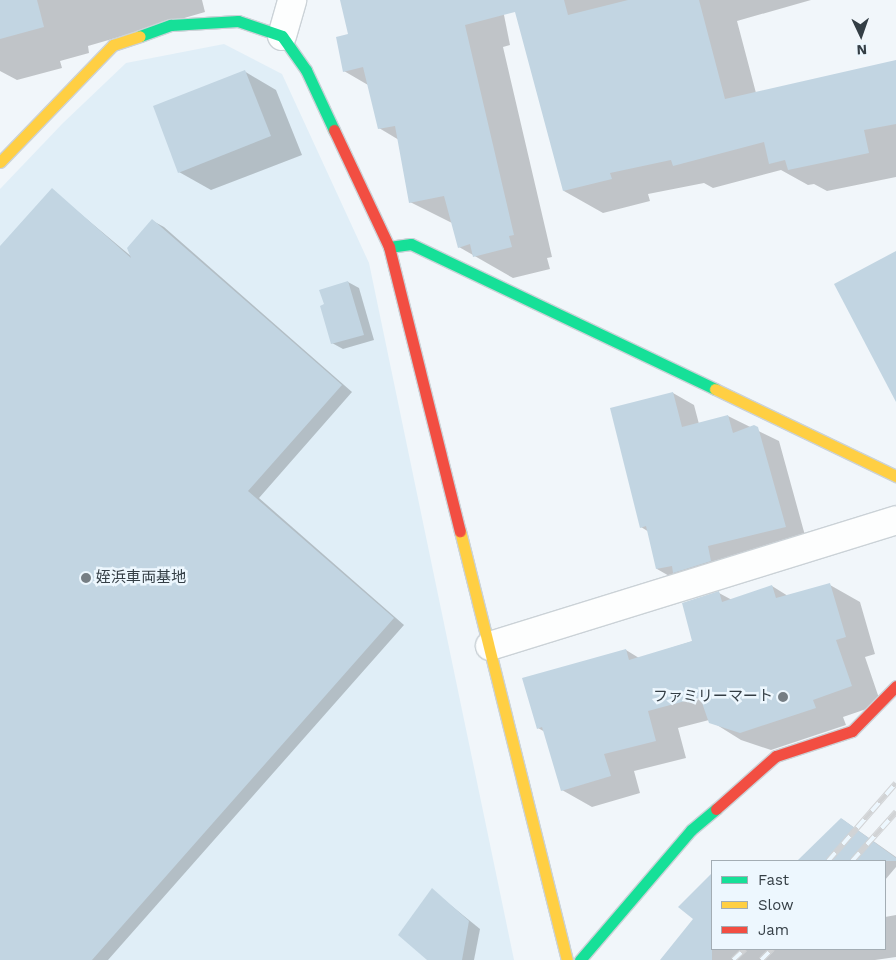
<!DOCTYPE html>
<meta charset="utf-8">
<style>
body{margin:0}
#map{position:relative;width:896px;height:960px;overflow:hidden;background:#f1f6fa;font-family:"Work Sans","Noto Sans JP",sans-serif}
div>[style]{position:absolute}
.built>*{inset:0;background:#e0eef7}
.shadow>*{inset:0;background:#0003}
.building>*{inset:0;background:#c2d5e2}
.roads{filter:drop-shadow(1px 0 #cbd2d7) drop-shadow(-1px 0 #cbd2d7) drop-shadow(0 1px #cbd2d7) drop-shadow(0 -1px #cbd2d7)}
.street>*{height:28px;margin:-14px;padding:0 14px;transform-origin:14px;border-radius:14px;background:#fdfefe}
.fast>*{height:11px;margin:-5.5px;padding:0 5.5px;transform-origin:5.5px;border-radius:5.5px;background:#16e098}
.slow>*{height:11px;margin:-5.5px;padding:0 5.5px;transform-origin:5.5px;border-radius:5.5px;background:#ffcf43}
.jam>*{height:11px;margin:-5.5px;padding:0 5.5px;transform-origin:5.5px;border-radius:5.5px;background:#f24e42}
.rail>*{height:5.5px;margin-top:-2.75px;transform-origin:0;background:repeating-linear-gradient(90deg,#edf7fe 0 11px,#d1d3d5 0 22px);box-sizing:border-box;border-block:1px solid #d1d3d5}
.dots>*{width:14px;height:14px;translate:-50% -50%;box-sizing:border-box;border:2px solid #edf7fe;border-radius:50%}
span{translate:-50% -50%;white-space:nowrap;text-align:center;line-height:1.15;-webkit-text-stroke:5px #edf7fe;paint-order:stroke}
.poi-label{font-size:15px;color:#343e45}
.left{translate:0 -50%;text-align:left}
.right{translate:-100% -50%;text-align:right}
.legend{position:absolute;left:711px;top:860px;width:175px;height:90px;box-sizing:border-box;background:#edf7fe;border:1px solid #a3adb4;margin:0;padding:6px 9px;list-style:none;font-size:15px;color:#343e45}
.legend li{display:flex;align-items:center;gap:10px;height:25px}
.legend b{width:25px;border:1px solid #a3adb4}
.north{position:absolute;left:836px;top:10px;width:50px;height:50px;-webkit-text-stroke:4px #edf7fe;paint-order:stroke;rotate:177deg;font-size:14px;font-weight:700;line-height:20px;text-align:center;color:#343e45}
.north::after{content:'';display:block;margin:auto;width:18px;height:22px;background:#343e45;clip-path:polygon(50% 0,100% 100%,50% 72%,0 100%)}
</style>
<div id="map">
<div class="built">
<div style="clip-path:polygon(224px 44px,282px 74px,369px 263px,514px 960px,0 960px,0 189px,63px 123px,126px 63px)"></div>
</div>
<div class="shadow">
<div style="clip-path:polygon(0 0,202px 0,205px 12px,88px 46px,89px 53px,60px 61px,62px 68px,17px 80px,0 71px)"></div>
<div style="clip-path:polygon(341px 0,811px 0,737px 21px,756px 93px,896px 61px,896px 177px,827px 191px,814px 184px,808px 185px,781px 170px,713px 188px,704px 183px,648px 194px,650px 201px,603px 213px,564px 191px,515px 7px,503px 10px,510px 45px,503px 47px,552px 257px,547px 258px,550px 269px,513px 278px,459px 247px,452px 223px,410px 202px,399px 140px,379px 128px,368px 85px,344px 71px,350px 35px)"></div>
<div style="clip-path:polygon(244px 71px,276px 90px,302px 155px,211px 190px,179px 172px)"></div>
<div style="clip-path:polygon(52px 190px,132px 257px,153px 221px,164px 227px,352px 392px,259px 498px,404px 625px,108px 960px,0 960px,0 248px)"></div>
<div style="clip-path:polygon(348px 282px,359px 288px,374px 340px,343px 349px,332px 343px)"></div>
<div style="clip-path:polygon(673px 393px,694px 405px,699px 424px,728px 416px,779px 441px,806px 539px,678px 581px,657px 569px,649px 532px,641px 527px)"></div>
<div style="clip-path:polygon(830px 585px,860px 602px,875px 654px,865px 657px,881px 704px,843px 717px,846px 725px,771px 750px,741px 740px,709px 720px,678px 728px,686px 758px,634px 771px,640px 793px,592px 807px,562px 790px,545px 732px,538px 728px,626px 650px,639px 658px,693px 641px,719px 593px,732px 600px,772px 586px,788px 596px)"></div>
<div style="clip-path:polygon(842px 819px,896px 857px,896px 867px,885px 880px,885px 861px,799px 861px)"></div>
<div style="clip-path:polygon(712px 875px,712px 949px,885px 949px,885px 917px,896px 915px,896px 957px,875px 960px,662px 960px,695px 919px,680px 907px)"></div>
<div style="clip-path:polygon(432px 890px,480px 929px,474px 960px,429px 960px)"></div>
</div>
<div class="building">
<div style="clip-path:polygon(0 0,37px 0,44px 27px,0 39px)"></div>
<div style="clip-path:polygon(340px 0,564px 0,568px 15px,628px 0,699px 0,725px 99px,896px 60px,896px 124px,864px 130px,869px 153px,788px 170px,785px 160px,769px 164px,764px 142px,673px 166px,671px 160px,610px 173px,612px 179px,563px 191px,515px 12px,465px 25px,514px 235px,509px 236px,512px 247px,473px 257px,470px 244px,458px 248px,444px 196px,409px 203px,395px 126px,378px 129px,363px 67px,343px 72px,336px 37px,348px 34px)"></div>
<div style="clip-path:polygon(245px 70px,271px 136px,178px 173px,153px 106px)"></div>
<div style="clip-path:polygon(52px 188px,131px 258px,127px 248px,152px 219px,342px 385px,248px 491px,394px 618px,92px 960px,0 960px,0 246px)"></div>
<div style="clip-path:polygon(896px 251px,896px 402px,834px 284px)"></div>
<div style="clip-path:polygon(348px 281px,364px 335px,331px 344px,320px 306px,324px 304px,319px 290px)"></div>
<div style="clip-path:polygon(673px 392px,682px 427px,728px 415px,733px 433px,754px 425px,758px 427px,786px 527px,708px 546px,711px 561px,673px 573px,672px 566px,656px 569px,646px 526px,640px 528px,610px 408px)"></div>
<div style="clip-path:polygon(830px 583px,846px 637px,836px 640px,852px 686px,813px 700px,816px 708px,740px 733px,709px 723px,700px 697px,648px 711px,656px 741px,604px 754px,611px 776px,561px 791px,542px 727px,537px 729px,522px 678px,626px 649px,629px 660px,692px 641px,682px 603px,719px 591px,722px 602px,772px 585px,776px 598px)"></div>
<div style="clip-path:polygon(841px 818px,896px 858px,896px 861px,797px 861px)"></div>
<div style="clip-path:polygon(712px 873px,712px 960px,660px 960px,693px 919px,678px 907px)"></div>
<div style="clip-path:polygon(432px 888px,469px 921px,462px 960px,427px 960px,398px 935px)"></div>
</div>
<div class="roads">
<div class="street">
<div style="left:282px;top:36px;width:37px;rotate:-74deg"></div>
<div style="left:490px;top:646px;width:425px;rotate:-17.2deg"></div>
</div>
<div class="fast">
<div style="left:140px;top:36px;width:33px;rotate:-20deg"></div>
<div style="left:171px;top:25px;width:67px;rotate:-3.4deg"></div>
<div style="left:238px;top:21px;width:46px;rotate:18.8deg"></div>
<div style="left:282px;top:36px;width:42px;rotate:54.8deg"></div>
<div style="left:306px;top:70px;width:66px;rotate:65deg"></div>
<div style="left:389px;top:247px;width:22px;rotate:-8deg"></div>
<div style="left:411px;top:244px;width:337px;rotate:25.5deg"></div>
<div style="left:580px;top:960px;width:171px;rotate:-49.5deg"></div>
<div style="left:691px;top:830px;width:33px;rotate:-40deg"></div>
</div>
<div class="slow">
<div style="left:0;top:162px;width:163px;rotate:-46deg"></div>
<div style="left:113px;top:45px;width:28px;rotate:-18deg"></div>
<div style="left:715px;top:389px;width:201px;rotate:25.7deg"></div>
<div style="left:460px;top:531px;width:442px;rotate:76deg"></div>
</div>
<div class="jam">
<div style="left:334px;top:130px;width:129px;rotate:64.8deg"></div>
<div style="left:389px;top:247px;width:293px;rotate:76deg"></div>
<div style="left:716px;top:809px;width:80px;rotate:-41.5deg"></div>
<div style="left:776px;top:756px;width:80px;rotate:-18.2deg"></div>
<div style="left:852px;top:731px;width:63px;rotate:-45.6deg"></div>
</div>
</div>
<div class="rail">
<div style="left:828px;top:861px;width:103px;rotate:-48.9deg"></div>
<div style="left:852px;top:861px;width:66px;rotate:-48.1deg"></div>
<div style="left:733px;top:960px;width:16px;rotate:-43deg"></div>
<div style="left:761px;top:960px;width:16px;rotate:-45deg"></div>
</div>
<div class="dots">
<div style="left:86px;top:578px;background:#767e84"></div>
<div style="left:783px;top:697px;background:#767e84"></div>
</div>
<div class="poi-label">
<span class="left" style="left:96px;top:578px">姪浜車両基地</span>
<span class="right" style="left:773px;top:697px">ファミリーマート</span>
</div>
<ul class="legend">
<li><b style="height:6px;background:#16e098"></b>Fast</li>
<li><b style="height:6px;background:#ffcf43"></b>Slow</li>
<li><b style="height:6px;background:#f24e42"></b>Jam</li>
</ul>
<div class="north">N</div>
</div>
